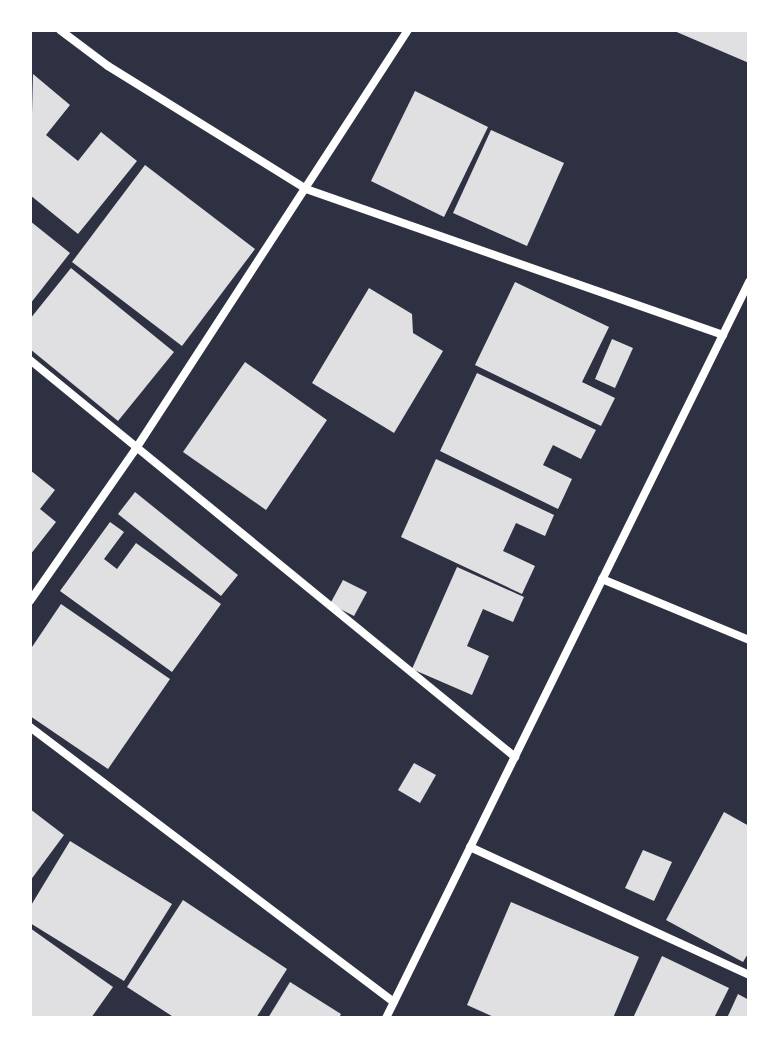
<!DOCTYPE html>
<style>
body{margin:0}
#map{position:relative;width:779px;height:1048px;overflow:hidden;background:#2d3142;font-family:"Space Grotesk",sans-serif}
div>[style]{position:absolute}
.building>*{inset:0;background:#e0e0e3}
.minor>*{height:8px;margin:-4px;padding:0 4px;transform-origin:4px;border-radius:4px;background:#fff}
span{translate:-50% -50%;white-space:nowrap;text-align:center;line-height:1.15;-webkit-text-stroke:6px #fff;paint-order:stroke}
.frame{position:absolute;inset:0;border:32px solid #fff;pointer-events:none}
</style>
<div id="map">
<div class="building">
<div style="clip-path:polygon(672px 30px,749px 30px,749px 63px)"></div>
<div style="clip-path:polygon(33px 74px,70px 105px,46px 135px,78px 161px,101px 132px,137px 161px,78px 234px,30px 195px)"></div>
<div style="clip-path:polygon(415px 91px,488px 127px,444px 217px,371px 181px)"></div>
<div style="clip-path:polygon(491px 130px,564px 163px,527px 246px,453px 213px)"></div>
<div style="clip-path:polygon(145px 165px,255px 249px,182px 346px,72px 262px)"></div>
<div style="clip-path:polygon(30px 221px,70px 253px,30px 304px)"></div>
<div style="clip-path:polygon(71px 268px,174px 352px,118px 421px,30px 349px,30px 319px)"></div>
<div style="clip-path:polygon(515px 282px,609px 327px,582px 382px,615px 398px,601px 426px,475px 365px)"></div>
<div style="clip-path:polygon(369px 288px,412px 314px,413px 333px,443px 351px,394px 433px,312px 383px)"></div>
<div style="clip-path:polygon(612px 339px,633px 348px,615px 388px,595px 379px)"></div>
<div style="clip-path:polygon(245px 362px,327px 420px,266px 510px,183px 452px)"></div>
<div style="clip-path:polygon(477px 373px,596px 430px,581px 459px,553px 445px,543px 465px,572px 479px,558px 509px,440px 451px)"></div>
<div style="clip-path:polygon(436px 459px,554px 515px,545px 536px,516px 523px,503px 551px,535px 566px,522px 594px,401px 537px)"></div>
<div style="clip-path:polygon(30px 470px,55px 490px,40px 509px,56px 522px,30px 555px)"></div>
<div style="clip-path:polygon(135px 492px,238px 575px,221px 596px,118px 514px)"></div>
<div style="clip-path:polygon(110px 522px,124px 532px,104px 559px,117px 569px,136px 543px,221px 604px,172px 672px,60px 591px)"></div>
<div style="clip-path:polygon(457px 567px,524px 597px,513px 622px,483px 609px,467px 646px,489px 656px,472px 695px,412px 669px)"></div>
<div style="clip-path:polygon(343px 580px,367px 592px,354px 616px,330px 604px)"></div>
<div style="clip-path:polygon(61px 604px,170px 679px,108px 769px,30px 716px,30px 650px)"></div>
<div style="clip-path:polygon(414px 763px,436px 775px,420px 803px,398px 790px)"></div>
<div style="clip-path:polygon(30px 809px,64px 835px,30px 881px)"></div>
<div style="clip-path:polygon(724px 812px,749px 826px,749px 952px,743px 962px,666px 920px)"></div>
<div style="clip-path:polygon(70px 841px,172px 904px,124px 981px,30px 923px,30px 907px)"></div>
<div style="clip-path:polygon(643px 850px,672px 862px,654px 901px,625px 888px)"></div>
<div style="clip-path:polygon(183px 900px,287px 969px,256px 1018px,175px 1018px,127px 987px)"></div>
<div style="clip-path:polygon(511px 902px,639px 957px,613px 1018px,496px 1018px,467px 1005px)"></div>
<div style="clip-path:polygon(30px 928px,113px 987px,91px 1018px,30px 1018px)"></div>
<div style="clip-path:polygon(662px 956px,729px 988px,714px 1018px,633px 1018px)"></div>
<div style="clip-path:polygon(290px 982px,341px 1014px,339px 1018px,268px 1018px)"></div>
<div style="clip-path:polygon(738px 994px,749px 1000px,749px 1018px,727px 1018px)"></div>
</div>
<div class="minor">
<div style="left:60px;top:30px;width:60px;rotate:36.9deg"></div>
<div style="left:108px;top:66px;width:233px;rotate:31.8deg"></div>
<div style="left:306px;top:189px;width:442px;rotate:19.3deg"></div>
<div style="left:30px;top:360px;width:627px;rotate:39.3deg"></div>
<div style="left:602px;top:579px;width:159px;rotate:22.5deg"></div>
<div style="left:30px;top:601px;width:184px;rotate:-55.2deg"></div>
<div style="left:135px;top:450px;width:501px;rotate:-56.98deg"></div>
<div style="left:30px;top:727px;width:456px;rotate:37.1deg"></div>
<div style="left:470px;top:847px;width:307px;rotate:24.6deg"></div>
<div style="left:386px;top:1018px;width:821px;rotate:-63.75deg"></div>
</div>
<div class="frame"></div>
</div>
